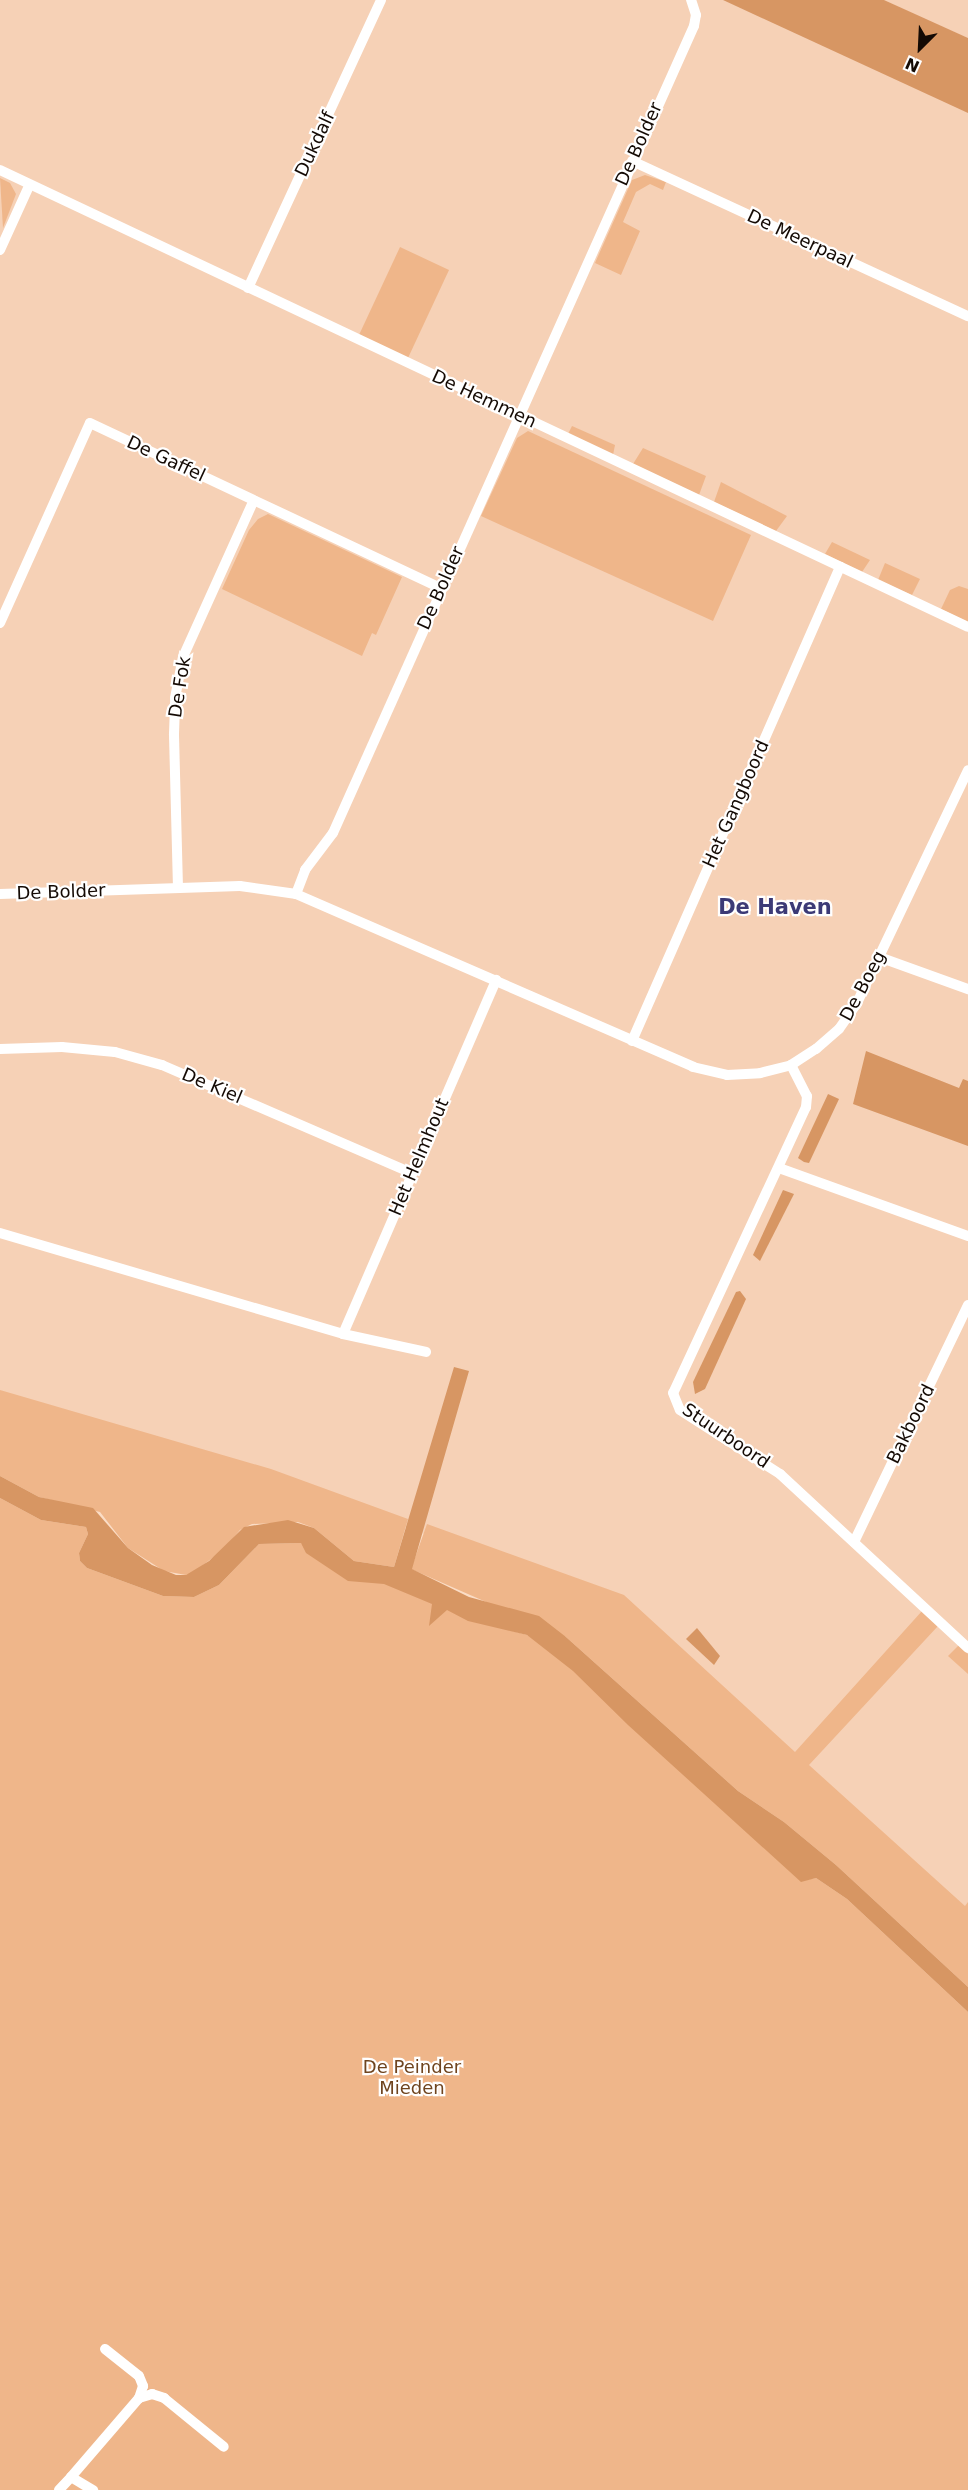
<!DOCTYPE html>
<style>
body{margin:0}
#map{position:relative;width:968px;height:2490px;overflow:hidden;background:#fbddc6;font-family:"DejaVu Sans",sans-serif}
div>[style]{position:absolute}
.built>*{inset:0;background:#f6d1b6}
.green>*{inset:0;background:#efb68a}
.water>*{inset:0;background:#d79663}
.minor>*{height:10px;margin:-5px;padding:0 5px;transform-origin:5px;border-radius:5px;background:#fff}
span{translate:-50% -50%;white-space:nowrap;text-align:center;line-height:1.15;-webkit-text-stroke:4.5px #fff;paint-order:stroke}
.street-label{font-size:18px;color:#140a04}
.park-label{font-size:18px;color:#6f441e}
.quarter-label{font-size:21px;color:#3c3a76;font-weight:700}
.north{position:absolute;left:890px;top:18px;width:60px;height:60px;-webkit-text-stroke:4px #fff;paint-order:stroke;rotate:204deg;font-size:16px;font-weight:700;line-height:24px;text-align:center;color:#140a04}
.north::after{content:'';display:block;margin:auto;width:21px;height:27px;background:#140a04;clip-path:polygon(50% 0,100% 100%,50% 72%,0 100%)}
</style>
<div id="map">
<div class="built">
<div style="clip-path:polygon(0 0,740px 0,968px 106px,968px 1928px,610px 1604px,310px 1491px,0 1406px)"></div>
<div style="clip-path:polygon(884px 0,968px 0,968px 38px,922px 18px)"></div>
</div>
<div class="green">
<div style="clip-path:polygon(645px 175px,666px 182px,663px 190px,650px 184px,636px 192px,623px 222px,640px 231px,621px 275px,595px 263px,632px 180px)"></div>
<div style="clip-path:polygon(0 178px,10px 183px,16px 194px,3px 228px)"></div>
<div style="clip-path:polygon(400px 247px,449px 270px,408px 358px,359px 335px)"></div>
<div style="clip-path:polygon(572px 426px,615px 445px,613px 455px,568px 434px)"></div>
<div style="clip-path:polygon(528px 431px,751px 535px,713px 621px,481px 516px,517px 438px)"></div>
<div style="clip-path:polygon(643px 448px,706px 476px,699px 495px,633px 464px)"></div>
<div style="clip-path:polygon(721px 482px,787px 516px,776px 531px,714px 502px)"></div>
<div style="clip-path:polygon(268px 514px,402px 577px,376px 635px,372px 633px,362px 656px,222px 589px,249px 530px,258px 519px)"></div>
<div style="clip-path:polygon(832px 542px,870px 560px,862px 572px,825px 554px)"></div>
<div style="clip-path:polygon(885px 563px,920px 579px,912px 595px,878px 580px)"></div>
<div style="clip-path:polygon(959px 586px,968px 589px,968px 622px,941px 609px,950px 590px)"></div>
<div style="clip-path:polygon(0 1390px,271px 1469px,408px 1519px,394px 1567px,354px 1561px,314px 1528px,298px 1522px,252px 1524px,240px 1530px,224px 1549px,194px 1572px,186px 1575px,164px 1571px,128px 1548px,100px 1512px,39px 1497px,0 1476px)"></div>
<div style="clip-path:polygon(0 1498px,41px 1520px,86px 1527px,88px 1534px,79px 1553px,80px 1561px,87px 1568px,163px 1596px,194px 1597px,219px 1585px,259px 1544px,301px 1543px,366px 1575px,491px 1625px,527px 1635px,559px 1653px,805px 1880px,816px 1878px,847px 1899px,968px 2012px,968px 2490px,0 2490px)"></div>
<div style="clip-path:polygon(427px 1524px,624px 1595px,795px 1752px,922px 1611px,938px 1626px,809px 1765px,965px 1906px,968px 1902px,968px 1987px,836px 1865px,784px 1822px,738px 1791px,566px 1637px,411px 1569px)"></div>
<div style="clip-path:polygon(959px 1645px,968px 1654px,968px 1674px,948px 1656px)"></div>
</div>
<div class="water">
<div style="clip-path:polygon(723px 0,884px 0,968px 38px,968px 113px)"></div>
<div style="clip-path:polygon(866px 1051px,959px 1088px,963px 1079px,968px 1081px,968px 1146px,853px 1104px)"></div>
<div style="clip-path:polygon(828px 1094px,839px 1099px,809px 1163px,804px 1162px,798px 1158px)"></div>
<div style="clip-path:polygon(783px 1190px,794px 1194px,760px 1261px,753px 1255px)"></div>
<div style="clip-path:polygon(740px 1291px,746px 1299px,705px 1389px,695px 1394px,693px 1382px,736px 1292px)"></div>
<div style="clip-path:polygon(454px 1367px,469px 1371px,412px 1569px,469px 1597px,539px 1616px,566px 1637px,738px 1791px,784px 1822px,836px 1865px,968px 1987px,968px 2012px,847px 1899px,816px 1878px,801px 1882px,628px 1725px,573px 1671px,527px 1635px,468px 1621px,447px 1610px,429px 1626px,432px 1604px,384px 1584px,348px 1581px,306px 1553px,301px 1543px,259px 1544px,219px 1585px,194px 1597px,163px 1596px,87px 1568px,80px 1561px,79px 1553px,88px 1534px,86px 1527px,41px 1520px,0 1498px,0 1476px,39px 1497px,93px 1508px,128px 1548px,152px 1565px,176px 1575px,186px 1575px,209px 1561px,244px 1527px,288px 1520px,314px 1528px,354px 1561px,394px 1567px)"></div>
<div style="clip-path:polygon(697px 1628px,720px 1656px,714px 1665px,686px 1639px)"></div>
</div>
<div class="minor">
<div style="left:632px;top:161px;width:370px;rotate:24.8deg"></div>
<div style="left:0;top:170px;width:1070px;rotate:25.27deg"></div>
<div style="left:0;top:250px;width:72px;rotate:-65.6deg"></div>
<div style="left:248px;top:288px;width:317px;rotate:-65.2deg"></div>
<div style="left:0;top:623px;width:219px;rotate:-65.8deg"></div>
<div style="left:90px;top:423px;width:388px;rotate:25.2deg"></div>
<div style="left:178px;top:888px;width:154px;rotate:-91.5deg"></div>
<div style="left:174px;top:734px;width:36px;rotate:-88deg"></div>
<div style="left:175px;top:698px;width:42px;rotate:-79deg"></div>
<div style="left:183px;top:657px;width:172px;rotate:-65.7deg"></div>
<div style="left:0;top:894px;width:240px;rotate:-1.9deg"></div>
<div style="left:240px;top:886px;width:57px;rotate:8.1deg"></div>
<div style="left:296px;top:894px;width:26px;rotate:-69deg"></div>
<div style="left:305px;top:870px;width:46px;rotate:-52.9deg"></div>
<div style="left:333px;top:833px;width:884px;rotate:-65.9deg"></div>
<div style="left:694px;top:26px;width:11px;rotate:-80deg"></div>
<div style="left:696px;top:15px;width:16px;rotate:-108deg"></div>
<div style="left:296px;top:894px;width:433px;rotate:23.5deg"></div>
<div style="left:693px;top:1067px;width:35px;rotate:13deg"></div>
<div style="left:727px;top:1075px;width:33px;rotate:-3deg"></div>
<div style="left:760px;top:1073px;width:32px;rotate:-14deg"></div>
<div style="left:791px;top:1065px;width:30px;rotate:-33deg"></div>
<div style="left:816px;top:1049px;width:30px;rotate:-41deg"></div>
<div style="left:839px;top:1029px;width:29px;rotate:-55deg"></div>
<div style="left:856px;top:1005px;width:260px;rotate:-64.5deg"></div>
<div style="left:879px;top:957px;width:95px;rotate:19.8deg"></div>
<div style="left:632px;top:1041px;width:518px;rotate:-66.31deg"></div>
<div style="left:0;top:1049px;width:62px;rotate:-1.8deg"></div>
<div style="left:62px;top:1047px;width:53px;rotate:5.4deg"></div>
<div style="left:115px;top:1052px;width:49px;rotate:15.5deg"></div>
<div style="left:162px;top:1065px;width:272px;rotate:23.4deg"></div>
<div style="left:791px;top:1065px;width:35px;rotate:63deg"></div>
<div style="left:807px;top:1096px;width:11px;rotate:95deg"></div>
<div style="left:806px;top:1107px;width:315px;rotate:114.9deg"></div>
<div style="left:673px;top:1393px;width:18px;rotate:68deg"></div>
<div style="left:680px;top:1410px;width:119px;rotate:32.6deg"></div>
<div style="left:780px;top:1474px;width:256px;rotate:42.8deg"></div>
<div style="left:779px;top:1168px;width:201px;rotate:19.8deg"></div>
<div style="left:0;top:1233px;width:358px;rotate:16.4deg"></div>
<div style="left:343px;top:1334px;width:85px;rotate:12.2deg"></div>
<div style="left:343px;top:1334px;width:386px;rotate:-66.6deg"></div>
<div style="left:854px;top:1542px;width:263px;rotate:-64.3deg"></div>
<div style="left:105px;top:2349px;width:43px;rotate:38.5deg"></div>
<div style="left:139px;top:2376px;width:11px;rotate:68deg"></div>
<div style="left:143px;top:2386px;width:13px;rotate:108deg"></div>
<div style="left:139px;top:2398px;width:14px;rotate:-17deg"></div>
<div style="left:152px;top:2394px;width:13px;rotate:18deg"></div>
<div style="left:164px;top:2398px;width:77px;rotate:39.2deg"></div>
<div style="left:71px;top:2477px;width:104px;rotate:-49.3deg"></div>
<div style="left:59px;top:2490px;width:18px;rotate:-47deg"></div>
<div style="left:71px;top:2477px;width:26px;rotate:31deg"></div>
</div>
<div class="street-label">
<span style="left:315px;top:144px;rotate:-65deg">Dukdalf</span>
<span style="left:639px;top:144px;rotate:-66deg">De Bolder</span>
<span style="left:800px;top:239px;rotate:25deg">De Meerpaal</span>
<span style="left:484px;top:399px;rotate:25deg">De Hemmen</span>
<span style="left:166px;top:459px;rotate:25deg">De Gaffel</span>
<span style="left:441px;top:588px;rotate:-66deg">De Bolder</span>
<span style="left:180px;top:687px;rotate:-81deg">De Fok</span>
<span style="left:736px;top:804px;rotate:-66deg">Het Gangboord</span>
<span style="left:61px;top:892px;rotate:-2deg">De Bolder</span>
<span style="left:863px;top:986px;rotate:-62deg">De Boeg</span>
<span style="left:212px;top:1086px;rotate:23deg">De Kiel</span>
<span style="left:419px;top:1157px;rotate:-67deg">Het Helmhout</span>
<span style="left:911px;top:1424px;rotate:-64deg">Bakboord</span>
<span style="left:726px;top:1436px;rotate:34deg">Stuurboord</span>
</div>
<div class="park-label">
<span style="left:412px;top:2078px">De Peinder<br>Mieden</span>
</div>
<div class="quarter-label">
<span style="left:775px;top:907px">De Haven</span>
</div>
<div class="north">N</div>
</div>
